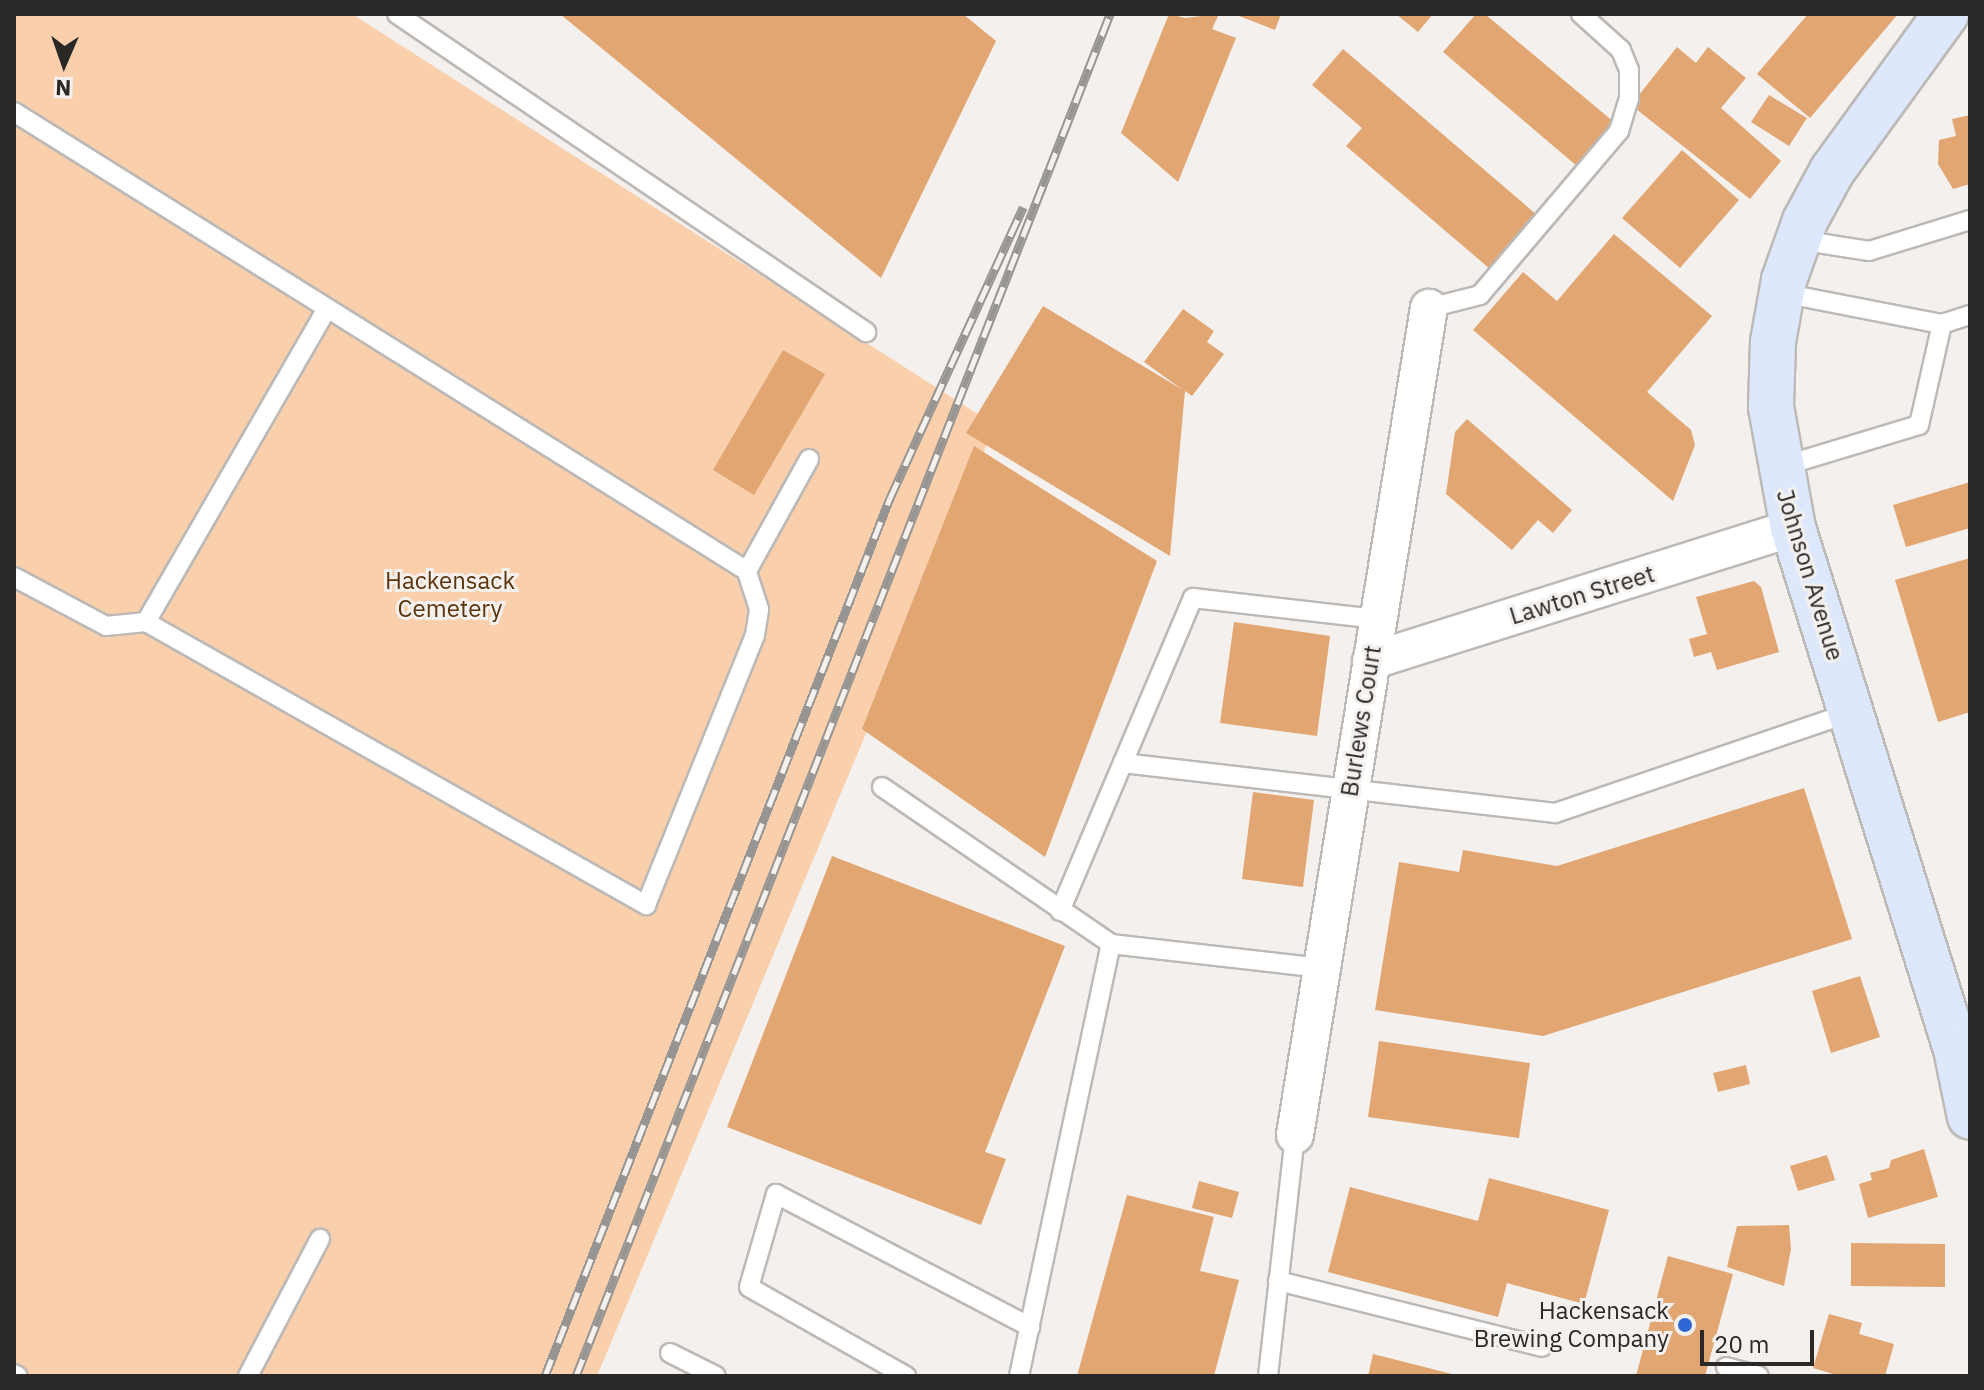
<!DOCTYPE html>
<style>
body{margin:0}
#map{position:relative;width:1984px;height:1390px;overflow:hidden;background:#f3f0ed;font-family:"IBM Plex Sans",sans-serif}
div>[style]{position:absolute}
.green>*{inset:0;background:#f9cfac}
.building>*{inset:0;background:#e2a673}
.roads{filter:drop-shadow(2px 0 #bcb9b6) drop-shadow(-2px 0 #bcb9b6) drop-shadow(0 2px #bcb9b6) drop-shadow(0 -2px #bcb9b6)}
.lane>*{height:18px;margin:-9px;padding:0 9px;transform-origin:9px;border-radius:9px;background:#fff}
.street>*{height:36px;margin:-18px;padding:0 18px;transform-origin:18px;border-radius:18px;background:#fff}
.secondary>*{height:44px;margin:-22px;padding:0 22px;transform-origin:22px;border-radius:22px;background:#dde8fd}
.rail>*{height:9px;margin-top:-4.5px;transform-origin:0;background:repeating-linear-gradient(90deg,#f3f0ed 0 18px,#979593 0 36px);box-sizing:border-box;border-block:2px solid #979593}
.dots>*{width:22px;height:22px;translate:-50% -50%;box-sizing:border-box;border:4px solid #f3f0ed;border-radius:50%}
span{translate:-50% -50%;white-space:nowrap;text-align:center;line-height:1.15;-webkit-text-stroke:6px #f3f0ed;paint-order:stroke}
.street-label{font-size:24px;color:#2a2928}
.park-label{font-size:24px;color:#5c350d}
.poi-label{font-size:24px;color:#2a2928}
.right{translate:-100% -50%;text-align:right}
.frame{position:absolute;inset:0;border:16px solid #2a2928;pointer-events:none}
.north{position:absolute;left:24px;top:24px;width:80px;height:80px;-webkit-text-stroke:6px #f3f0ed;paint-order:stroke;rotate:182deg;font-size:22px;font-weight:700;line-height:32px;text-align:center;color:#2a2928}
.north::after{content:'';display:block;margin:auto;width:28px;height:36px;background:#2a2928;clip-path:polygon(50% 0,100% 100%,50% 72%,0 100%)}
.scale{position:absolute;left:1700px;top:1330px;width:114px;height:36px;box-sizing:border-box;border:4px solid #2a2928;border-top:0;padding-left:10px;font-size:24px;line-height:28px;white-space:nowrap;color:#2a2928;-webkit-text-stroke:6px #f3f0ed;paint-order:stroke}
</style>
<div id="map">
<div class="green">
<div style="clip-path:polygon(14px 14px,352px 14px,995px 425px,597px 1376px,14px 1376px)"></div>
</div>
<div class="building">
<div style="clip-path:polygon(560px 14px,963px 14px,996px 41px,881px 278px)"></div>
<div style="clip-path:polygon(1169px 14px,1185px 18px,1219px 14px,1212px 29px,1236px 38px,1178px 182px,1121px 133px)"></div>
<div style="clip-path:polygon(1234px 14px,1281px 14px,1275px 30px)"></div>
<div style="clip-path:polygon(1396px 14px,1433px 14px,1418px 32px)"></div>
<div style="clip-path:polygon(1476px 14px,1485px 14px,1615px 123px,1578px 167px,1443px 52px)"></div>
<div style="clip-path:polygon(1808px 14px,1898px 14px,1810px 118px,1757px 74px)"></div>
<div style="clip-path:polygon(1677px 47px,1696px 63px,1708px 47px,1746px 78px,1721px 108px,1781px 161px,1750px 199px,1631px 105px)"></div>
<div style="clip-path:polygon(1343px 49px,1537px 215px,1490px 269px,1346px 146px,1362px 128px,1312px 85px)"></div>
<div style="clip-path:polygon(1769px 95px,1807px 118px,1789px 146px,1751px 122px)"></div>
<div style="clip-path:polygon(1970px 115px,1970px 184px,1953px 189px,1938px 164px,1939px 140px,1956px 136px,1952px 119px)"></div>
<div style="clip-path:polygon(1682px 150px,1739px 200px,1680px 268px,1622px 218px)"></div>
<div style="clip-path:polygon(1614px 234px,1712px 316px,1647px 392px,1691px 430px,1695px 445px,1673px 501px,1473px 330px,1523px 272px,1557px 301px)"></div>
<div style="clip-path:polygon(1043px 306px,1183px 390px,1144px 362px,1183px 309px,1214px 331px,1207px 342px,1224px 354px,1192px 396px,1185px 391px,1170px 556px,966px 433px)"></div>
<div style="clip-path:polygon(783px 350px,825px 374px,754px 495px,713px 470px)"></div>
<div style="clip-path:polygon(1467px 419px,1572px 510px,1553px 533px,1538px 520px,1512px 550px,1446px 494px,1455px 432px)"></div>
<div style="clip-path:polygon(974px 446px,1157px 561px,1045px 857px,862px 729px)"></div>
<div style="clip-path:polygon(1970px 482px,1970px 528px,1906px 547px,1893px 505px)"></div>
<div style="clip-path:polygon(1970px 558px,1970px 712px,1938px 722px,1895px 580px)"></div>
<div style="clip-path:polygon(1754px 581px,1761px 587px,1779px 652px,1717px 670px,1711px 652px,1694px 657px,1689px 639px,1707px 634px,1696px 597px)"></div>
<div style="clip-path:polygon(1234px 622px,1330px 636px,1317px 736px,1220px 723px)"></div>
<div style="clip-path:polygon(1804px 788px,1852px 939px,1543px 1036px,1375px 1010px,1399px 862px,1459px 872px,1463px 850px,1557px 866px)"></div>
<div style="clip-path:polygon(1253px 792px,1314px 800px,1303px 887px,1242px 879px)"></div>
<div style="clip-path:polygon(832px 856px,1065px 946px,985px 1152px,1006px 1159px,981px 1225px,727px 1127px)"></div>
<div style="clip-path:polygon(1860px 976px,1880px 1037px,1831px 1053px,1812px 991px)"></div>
<div style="clip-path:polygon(1379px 1041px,1530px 1063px,1519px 1138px,1368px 1117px)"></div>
<div style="clip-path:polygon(1746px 1065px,1750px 1084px,1718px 1092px,1713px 1073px)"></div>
<div style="clip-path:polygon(1924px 1149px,1938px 1197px,1868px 1218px,1859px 1184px,1872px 1180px,1870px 1173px,1889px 1168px,1891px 1160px)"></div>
<div style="clip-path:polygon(1827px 1155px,1835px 1180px,1798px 1191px,1790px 1166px)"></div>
<div style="clip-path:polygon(1489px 1178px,1609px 1210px,1584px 1304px,1507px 1283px,1498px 1317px,1328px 1272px,1350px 1187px,1478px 1221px)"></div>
<div style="clip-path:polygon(1199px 1181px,1239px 1192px,1232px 1218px,1192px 1208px)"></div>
<div style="clip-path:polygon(1127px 1195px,1214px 1217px,1200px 1271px,1239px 1280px,1214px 1376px,1077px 1376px)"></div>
<div style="clip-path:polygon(1789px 1225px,1791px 1249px,1784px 1286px,1727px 1267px,1737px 1226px)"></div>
<div style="clip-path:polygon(1851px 1243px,1945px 1244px,1945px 1287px,1851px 1286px)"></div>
<div style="clip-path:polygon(1668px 1256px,1733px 1274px,1705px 1376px,1636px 1376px)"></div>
<div style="clip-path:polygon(1829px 1314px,1862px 1323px,1859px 1334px,1894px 1344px,1885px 1376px,1840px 1376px,1813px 1368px)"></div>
<div style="clip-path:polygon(1373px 1354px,1456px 1375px,1456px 1376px,1368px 1376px)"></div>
</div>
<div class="roads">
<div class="lane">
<div style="left:397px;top:14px;width:567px;rotate:34.14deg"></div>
<div style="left:14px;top:112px;width:865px;rotate:32.05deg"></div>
<div style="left:1799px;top:240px;width:71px;rotate:8.9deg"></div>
<div style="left:1869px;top:251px;width:106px;rotate:-17.1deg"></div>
<div style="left:1782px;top:293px;width:163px;rotate:11deg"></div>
<div style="left:1942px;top:324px;width:29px;rotate:-18deg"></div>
<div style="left:1429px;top:308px;width:53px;rotate:-14.3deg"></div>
<div style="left:1480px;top:295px;width:215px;rotate:-49.7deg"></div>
<div style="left:1619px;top:131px;width:34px;rotate:-73deg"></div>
<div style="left:1629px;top:99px;width:29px;rotate:-90deg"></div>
<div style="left:1629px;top:70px;width:22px;rotate:-112deg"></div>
<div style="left:1621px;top:50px;width:54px;rotate:-138deg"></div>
<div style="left:1780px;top:467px;width:145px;rotate:-16.8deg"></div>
<div style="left:1919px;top:425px;width:104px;rotate:-77.2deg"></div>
<div style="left:14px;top:577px;width:104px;rotate:28deg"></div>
<div style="left:106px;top:626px;width:40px;rotate:-5.7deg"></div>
<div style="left:146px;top:622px;width:575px;rotate:29.51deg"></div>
<div style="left:646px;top:905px;width:291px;rotate:-68deg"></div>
<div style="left:755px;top:635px;width:26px;rotate:-81deg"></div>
<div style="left:759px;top:609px;width:40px;rotate:-108deg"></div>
<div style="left:747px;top:571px;width:128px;rotate:-61deg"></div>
<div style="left:146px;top:622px;width:362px;rotate:-60deg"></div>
<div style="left:1123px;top:763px;width:435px;rotate:6.6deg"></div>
<div style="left:1555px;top:813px;width:314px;rotate:-18.8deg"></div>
<div style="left:882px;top:787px;width:278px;rotate:34.4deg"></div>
<div style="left:1060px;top:911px;width:340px;rotate:-67deg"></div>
<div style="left:1193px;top:598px;width:186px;rotate:6.5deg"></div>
<div style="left:1278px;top:1281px;width:272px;rotate:14deg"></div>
<div style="left:670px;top:1353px;width:51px;rotate:26.6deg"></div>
<div style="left:1726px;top:1367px;width:34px;rotate:15deg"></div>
<div style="left:14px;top:1374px;width:4px;rotate:27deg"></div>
<div style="left:248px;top:1376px;width:155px;rotate:-62.3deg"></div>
<div style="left:906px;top:1376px;width:180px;rotate:-150.5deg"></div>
<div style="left:749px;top:1287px;width:97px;rotate:-73.8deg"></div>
<div style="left:776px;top:1194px;width:287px;rotate:27.6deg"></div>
<div style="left:1019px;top:1376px;width:442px;rotate:-78deg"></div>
<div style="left:1111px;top:944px;width:212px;rotate:6.5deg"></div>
<div style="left:1268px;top:1376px;width:243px;rotate:-83.6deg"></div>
</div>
<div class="street">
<div style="left:1371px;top:661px;width:442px;rotate:-17.5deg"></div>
<div style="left:1295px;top:1135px;width:838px;rotate:-80.8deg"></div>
</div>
<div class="secondary">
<div style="left:1946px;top:14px;width:194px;rotate:126deg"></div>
<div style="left:1832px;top:171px;width:57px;rotate:118.4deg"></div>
<div style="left:1805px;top:221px;width:63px;rotate:109.6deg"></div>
<div style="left:1784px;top:280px;width:63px;rotate:100.1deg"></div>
<div style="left:1773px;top:342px;width:65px;rotate:91.8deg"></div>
<div style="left:1771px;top:407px;width:123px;rotate:79.7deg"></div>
<div style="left:1793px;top:528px;width:546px;rotate:72.63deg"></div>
<div style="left:1956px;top:1049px;width:69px;rotate:78.4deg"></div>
</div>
</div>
<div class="rail">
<div style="left:545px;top:1376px;width:943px;rotate:-68.55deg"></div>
<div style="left:890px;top:498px;width:320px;rotate:-65.4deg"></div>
<div style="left:576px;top:1376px;width:1463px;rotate:-68.59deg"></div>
</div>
<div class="dots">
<div style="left:1685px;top:1325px;background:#3066d5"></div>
</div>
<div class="street-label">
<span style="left:1810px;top:575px;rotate:73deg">Johnson Avenue</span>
<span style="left:1582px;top:595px;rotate:-17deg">Lawton Street</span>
<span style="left:1361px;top:721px;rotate:-81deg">Burlews Court</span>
</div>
<div class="park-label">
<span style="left:450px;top:595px">Hackensack<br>Cemetery</span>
</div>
<div class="poi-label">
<span class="right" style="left:1669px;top:1325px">Hackensack<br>Brewing Company</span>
</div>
<div class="frame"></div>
<div class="north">N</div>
<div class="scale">20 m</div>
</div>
